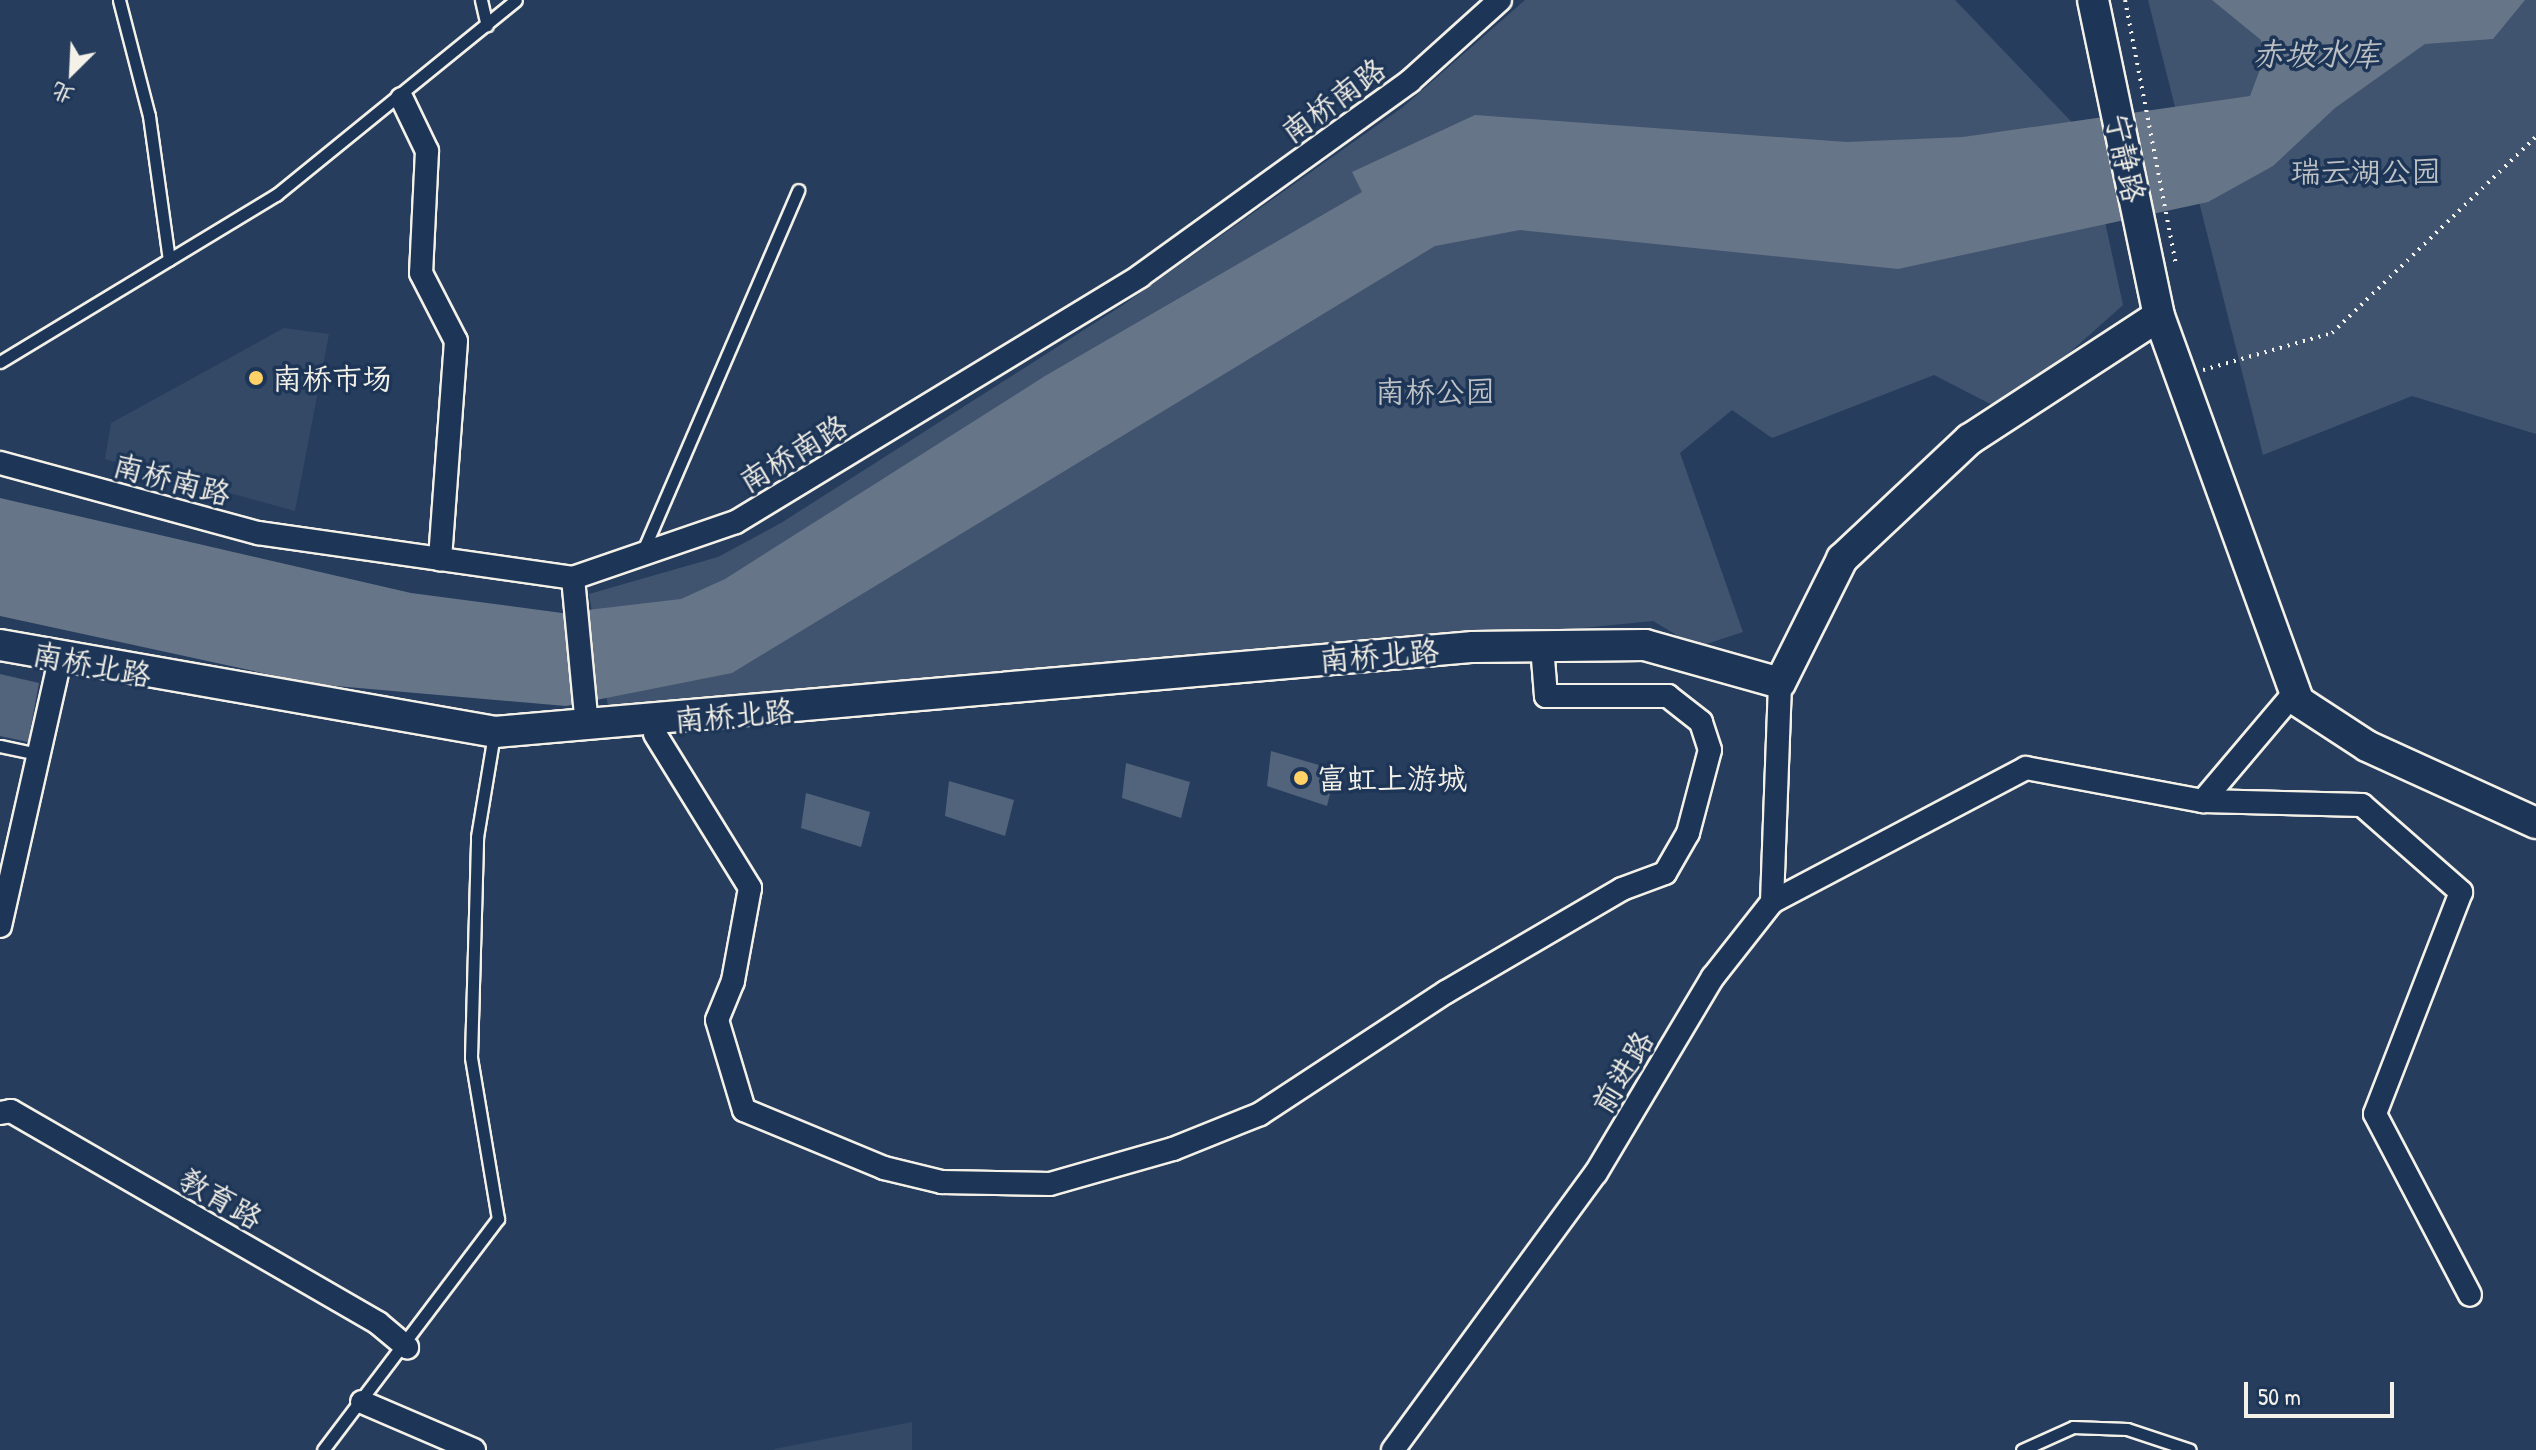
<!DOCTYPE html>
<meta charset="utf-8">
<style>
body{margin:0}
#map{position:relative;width:2536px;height:1450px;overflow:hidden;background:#263d5d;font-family:"Patrick Hand","LXGW WenKai TC",sans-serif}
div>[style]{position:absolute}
.built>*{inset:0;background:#334966}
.green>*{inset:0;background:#40546f}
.water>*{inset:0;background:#677588}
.building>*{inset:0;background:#52647b}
.path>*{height:4px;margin-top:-2px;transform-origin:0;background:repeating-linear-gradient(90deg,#f4f1e8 0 2px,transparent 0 8px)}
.roads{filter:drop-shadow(2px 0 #f4f1e8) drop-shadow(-2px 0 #f4f1e8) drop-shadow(0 2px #f4f1e8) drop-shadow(0 -2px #f4f1e8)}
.lane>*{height:11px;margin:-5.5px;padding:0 5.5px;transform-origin:5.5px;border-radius:5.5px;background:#1d3557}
.street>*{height:22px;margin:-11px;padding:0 11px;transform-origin:11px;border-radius:11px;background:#1d3557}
.secondary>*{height:30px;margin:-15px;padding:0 15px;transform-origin:15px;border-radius:15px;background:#1d3557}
.dots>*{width:22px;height:22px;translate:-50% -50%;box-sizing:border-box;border:4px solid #1d3557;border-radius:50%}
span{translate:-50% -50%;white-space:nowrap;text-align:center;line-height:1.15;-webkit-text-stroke:7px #1d3557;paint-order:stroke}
.street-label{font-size:30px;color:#f4f1e8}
.park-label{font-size:30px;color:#bec2c4}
.poi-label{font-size:30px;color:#f4f1e8}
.left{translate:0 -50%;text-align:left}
.water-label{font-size:32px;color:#bcbfc2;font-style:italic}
.north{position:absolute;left:32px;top:32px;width:80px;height:80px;-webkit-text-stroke:6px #1d3557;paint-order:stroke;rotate:204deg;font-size:22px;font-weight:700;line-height:32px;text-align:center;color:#f4f1e8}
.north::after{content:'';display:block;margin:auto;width:28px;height:36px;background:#f4f1e8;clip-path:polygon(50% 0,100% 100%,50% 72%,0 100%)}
.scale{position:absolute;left:2244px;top:1382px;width:150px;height:36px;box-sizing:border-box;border:4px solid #f4f1e8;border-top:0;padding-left:10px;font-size:24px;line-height:28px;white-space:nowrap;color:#f4f1e8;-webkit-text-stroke:6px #1d3557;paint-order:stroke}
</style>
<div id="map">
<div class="built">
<div style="clip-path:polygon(284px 328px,329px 334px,295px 511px,105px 459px,111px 423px)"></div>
<div style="clip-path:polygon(912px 1422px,912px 1450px,774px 1450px,774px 1449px)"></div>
</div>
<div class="green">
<div style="clip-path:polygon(1525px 0,1955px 0,2087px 138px,2123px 305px,2004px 411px,1934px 375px,1772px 438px,1732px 410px,1680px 453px,1743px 632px,1697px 647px,1653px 621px,611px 724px,589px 594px,718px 557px,781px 523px,1123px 305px,1403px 107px)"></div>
<div style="clip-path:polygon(2148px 0,2536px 0,2536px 434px,2412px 396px,2263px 455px)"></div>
</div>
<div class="water">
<div style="clip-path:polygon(2212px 0,2525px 0,2493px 39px,2425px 44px,2335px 108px,2273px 166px,2208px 202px,1898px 269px,1520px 230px,1435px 246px,732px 673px,566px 706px,313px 684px,0 616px,0 498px,411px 593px,562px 613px,681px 599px,725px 579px,1045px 376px,1362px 192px,1352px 172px,1475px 115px,1847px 142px,1963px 137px,2250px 96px,2262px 64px,2261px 40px)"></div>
</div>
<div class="building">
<div style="clip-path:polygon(0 674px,39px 683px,28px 742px,0 736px)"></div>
<div style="clip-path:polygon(1271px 751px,1336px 770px,1327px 806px,1267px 786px)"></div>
<div style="clip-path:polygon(1126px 763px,1190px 782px,1181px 818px,1122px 798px)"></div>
<div style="clip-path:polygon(949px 781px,1014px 800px,1005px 836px,945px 816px)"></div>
<div style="clip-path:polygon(806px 793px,870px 812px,861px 847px,801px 828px)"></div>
</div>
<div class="path">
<div style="left:2125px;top:0;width:271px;rotate:79.1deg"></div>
<div style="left:2203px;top:370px;width:134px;rotate:-16deg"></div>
<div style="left:2332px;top:333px;width:283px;rotate:-43.9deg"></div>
</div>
<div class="roads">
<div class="lane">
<div style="left:119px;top:0;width:120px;rotate:75.5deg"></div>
<div style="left:149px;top:116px;width:145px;rotate:82.1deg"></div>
<div style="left:481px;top:0;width:26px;rotate:77deg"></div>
<div style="left:0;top:362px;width:323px;rotate:-31.2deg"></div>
<div style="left:276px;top:195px;width:309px;rotate:-39.1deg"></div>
<div style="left:642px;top:553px;width:395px;rotate:-66.7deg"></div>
<div style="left:0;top:746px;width:39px;rotate:12deg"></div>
<div style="left:323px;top:1450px;width:290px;rotate:-52.9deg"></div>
<div style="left:498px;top:1219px;width:164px;rotate:-99.5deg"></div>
<div style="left:471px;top:1057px;width:220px;rotate:-88.4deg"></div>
<div style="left:477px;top:837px;width:104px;rotate:-80.6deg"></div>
<div style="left:2022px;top:1450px;width:56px;rotate:-24.3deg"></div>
<div style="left:2073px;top:1427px;width:54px;rotate:2.1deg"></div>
<div style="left:2127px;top:1429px;width:66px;rotate:18.4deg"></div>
</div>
<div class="street">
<div style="left:402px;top:99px;width:58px;rotate:64.3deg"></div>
<div style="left:427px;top:151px;width:122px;rotate:92.8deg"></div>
<div style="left:421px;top:273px;width:76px;rotate:62.8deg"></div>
<div style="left:456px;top:341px;width:219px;rotate:94.2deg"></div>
<div style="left:0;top:463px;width:267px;rotate:15.2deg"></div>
<div style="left:258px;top:533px;width:318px;rotate:8.1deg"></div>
<div style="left:573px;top:578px;width:172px;rotate:-19deg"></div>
<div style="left:736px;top:522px;width:473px;rotate:-31.3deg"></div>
<div style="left:1140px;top:276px;width:333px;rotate:-35.8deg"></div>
<div style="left:1410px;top:81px;width:121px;rotate:-42deg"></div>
<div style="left:573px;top:578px;width:150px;rotate:84.6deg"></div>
<div style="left:2295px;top:692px;width:143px;rotate:130.2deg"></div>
<div style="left:2203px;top:801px;width:159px;rotate:1.4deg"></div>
<div style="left:2362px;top:805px;width:132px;rotate:41.3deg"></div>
<div style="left:2461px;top:892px;width:238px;rotate:111.2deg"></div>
<div style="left:2375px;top:1114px;width:204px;rotate:62.3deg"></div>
<div style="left:655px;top:734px;width:181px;rotate:58.3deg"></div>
<div style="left:750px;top:888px;width:95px;rotate:100.4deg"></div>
<div style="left:733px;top:981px;width:42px;rotate:112.3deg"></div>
<div style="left:717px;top:1020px;width:94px;rotate:73.3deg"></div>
<div style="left:744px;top:1110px;width:152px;rotate:22.5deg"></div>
<div style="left:884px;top:1168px;width:60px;rotate:13.6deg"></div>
<div style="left:942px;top:1182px;width:108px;rotate:1.1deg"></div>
<div style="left:1050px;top:1184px;width:128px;rotate:-15.9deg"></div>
<div style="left:1173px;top:1149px;width:94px;rotate:-21.9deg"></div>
<div style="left:1260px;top:1114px;width:222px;rotate:-33.3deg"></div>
<div style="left:1446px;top:992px;width:204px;rotate:-30.3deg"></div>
<div style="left:1622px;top:889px;width:46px;rotate:-20.4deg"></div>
<div style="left:1665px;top:873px;width:46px;rotate:-60.1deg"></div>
<div style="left:1688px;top:833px;width:86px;rotate:-75.2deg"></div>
<div style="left:1710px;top:750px;width:29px;rotate:-108deg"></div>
<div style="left:1701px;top:722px;width:42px;rotate:-141.8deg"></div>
<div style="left:1668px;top:696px;width:122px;rotate:180deg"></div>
<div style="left:1546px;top:696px;width:50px;rotate:-94.6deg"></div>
<div style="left:1772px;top:902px;width:287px;rotate:-27.8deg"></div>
<div style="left:2026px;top:768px;width:180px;rotate:10.6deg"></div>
<div style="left:0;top:926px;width:273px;rotate:-77.3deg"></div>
<div style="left:0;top:1113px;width:11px;rotate:-10deg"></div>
<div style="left:11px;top:1111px;width:424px;rotate:30deg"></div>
<div style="left:378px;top:1323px;width:38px;rotate:40deg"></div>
<div style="left:362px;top:1402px;width:122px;rotate:23.2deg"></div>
<div style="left:1393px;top:1450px;width:343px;rotate:-53.8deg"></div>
<div style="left:1596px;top:1173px;width:228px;rotate:-59.2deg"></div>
<div style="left:1713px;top:977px;width:95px;rotate:-51.8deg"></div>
<div style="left:1772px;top:902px;width:219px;rotate:-87.9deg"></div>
</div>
<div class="secondary">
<div style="left:2093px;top:0;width:323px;rotate:78.2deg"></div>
<div style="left:0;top:645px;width:503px;rotate:9.97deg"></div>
<div style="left:495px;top:732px;width:982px;rotate:-4.97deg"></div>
<div style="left:1473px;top:647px;width:172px;rotate:-0.7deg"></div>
<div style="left:1645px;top:645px;width:140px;rotate:15.7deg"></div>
<div style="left:1780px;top:683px;width:139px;rotate:-63.4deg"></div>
<div style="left:1842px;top:559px;width:175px;rotate:-43.2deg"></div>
<div style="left:1970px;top:439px;width:225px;rotate:-33.1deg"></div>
<div style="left:2159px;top:316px;width:409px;rotate:70.1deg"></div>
<div style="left:2298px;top:701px;width:82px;rotate:33.1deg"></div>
<div style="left:2367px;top:746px;width:186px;rotate:24.5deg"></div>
</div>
</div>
<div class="dots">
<div style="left:256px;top:378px;background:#ffd166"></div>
<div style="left:1301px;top:778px;background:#ffd166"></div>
</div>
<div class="street-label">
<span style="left:1333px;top:100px;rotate:-36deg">南桥南路</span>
<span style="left:2126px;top:158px;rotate:78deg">宁静路</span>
<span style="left:793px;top:453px;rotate:-31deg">南桥南路</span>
<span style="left:172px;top:479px;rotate:15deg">南桥南路</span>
<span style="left:1379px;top:655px;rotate:-5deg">南桥北路</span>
<span style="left:92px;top:664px;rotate:11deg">南桥北路</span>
<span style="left:734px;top:715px;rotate:-5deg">南桥北路</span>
<span style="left:1622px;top:1072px;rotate:-59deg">前进路</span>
<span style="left:221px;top:1198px;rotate:30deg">教育路</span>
</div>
<div class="park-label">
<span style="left:2366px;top:171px">瑞云湖公园</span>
<span style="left:1435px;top:391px">南桥公园</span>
</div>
<div class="poi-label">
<span class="left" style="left:272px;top:378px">南桥市场</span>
<span class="left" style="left:1317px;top:778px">富虹上游城</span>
</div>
<div class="water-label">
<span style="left:2316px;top:54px">赤坡水库</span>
</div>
<div class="north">北</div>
<div class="scale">50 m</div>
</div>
